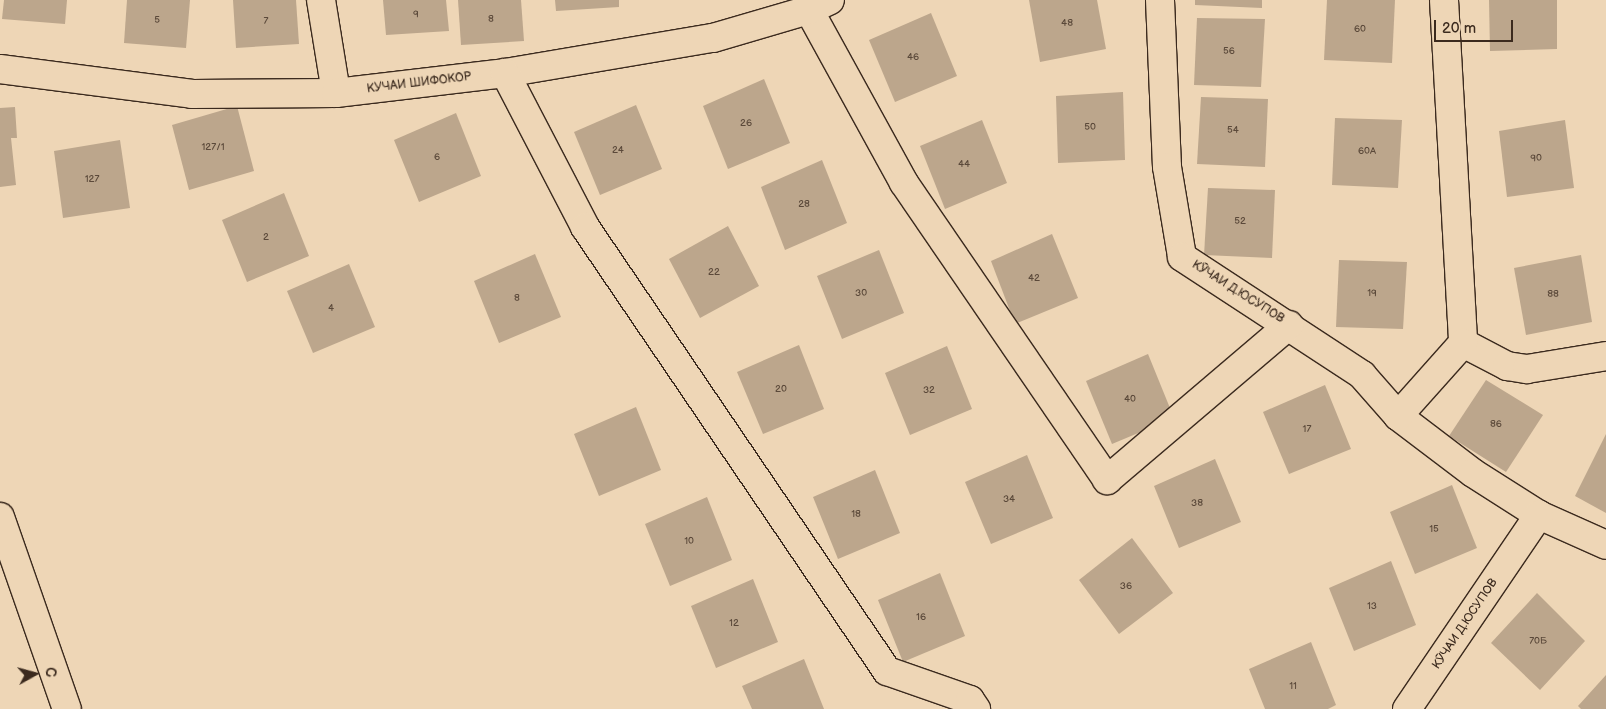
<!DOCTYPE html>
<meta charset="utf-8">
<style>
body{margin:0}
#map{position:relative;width:1606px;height:709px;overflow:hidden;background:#eed6b6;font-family:"Balsamiq Sans",sans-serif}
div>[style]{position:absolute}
.building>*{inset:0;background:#bca68c}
.roads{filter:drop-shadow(1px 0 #3b2a1e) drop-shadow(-1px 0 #3b2a1e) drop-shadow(0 1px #3b2a1e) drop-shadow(0 -1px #3b2a1e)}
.minor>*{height:28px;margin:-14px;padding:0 14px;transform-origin:14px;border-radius:14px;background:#eed6b6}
.major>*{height:28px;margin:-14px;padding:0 14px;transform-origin:14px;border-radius:14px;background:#eed6b6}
span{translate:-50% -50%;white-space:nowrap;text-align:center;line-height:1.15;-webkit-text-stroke:4px #eed6b6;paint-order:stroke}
.number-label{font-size:10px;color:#5b493a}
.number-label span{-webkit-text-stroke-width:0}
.street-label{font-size:12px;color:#3b2a1e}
.north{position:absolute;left:10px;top:649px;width:50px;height:50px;-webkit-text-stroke:4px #eed6b6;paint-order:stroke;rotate:83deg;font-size:14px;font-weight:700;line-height:20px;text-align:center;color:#3b2a1e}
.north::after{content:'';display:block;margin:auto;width:18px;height:22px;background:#3b2a1e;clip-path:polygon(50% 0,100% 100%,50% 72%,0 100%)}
.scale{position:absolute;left:1434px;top:20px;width:79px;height:22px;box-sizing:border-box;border:2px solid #3b2a1e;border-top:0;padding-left:6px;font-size:15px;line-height:18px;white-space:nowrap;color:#3b2a1e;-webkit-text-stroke:4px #eed6b6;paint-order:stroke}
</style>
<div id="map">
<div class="building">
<div style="clip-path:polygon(4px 0,67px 0,65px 24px,2px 19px)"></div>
<div style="clip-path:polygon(127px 0,190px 0,186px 48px,124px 43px)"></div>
<div style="clip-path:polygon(233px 0,296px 0,299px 44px,236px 48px)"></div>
<div style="clip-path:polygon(383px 0,446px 0,449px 31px,386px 35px)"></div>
<div style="clip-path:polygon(458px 0,521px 0,524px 41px,461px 45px)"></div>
<div style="clip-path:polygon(555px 0,619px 0,619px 7px,556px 11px)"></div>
<div style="clip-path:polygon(1029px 0,1097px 0,1106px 49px,1040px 62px)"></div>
<div style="clip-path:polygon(1195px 0,1262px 0,1262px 8px,1195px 5px)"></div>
<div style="clip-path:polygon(1327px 0,1395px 0,1392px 63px,1324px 60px)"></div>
<div style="clip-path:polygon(1489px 0,1557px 0,1557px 49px,1490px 51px)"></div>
<div style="clip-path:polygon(931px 13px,957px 76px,895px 102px,869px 40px)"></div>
<div style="clip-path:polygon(1197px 18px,1265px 19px,1261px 87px,1194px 85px)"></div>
<div style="clip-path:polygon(764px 79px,790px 143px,728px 169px,703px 106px)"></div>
<div style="clip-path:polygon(1123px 92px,1125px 160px,1058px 163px,1056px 96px)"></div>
<div style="clip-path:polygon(1201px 97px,1268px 99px,1265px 167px,1197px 164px)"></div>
<div style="clip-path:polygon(636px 105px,662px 169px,600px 195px,574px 132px)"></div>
<div style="clip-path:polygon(237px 106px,254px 171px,189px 190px,172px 125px)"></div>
<div style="clip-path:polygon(15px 107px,17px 138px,11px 138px,16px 185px,0 187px,0 108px)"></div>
<div style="clip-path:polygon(456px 113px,481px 176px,419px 202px,394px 140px)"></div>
<div style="clip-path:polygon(1335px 118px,1402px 120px,1398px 188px,1332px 185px)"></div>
<div style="clip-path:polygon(982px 120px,1007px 183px,945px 209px,920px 146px)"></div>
<div style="clip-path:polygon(1565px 120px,1574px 188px,1507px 197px,1499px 131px)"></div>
<div style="clip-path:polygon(120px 140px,130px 208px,63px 218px,54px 151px)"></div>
<div style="clip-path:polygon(822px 160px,847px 223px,785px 250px,761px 187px)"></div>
<div style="clip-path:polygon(1208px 188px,1275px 190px,1272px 258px,1204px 255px)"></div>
<div style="clip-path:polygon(284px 193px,309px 256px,247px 282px,222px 220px)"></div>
<div style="clip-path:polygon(728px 226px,759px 286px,700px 318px,669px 259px)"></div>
<div style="clip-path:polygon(1052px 234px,1078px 298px,1015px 324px,991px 261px)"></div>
<div style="clip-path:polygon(879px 250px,904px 313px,842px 339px,817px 276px)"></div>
<div style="clip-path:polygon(535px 254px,561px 317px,499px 343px,474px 281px)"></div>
<div style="clip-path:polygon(1581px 255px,1592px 322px,1526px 335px,1514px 268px)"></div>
<div style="clip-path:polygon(1339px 260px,1407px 262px,1403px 329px,1336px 327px)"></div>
<div style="clip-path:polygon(349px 264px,375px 327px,313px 353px,287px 291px)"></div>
<div style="clip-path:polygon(799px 345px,824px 409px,763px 434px,737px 372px)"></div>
<div style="clip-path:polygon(947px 346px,972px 409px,910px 435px,885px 373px)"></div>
<div style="clip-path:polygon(1148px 354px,1174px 418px,1112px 444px,1086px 381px)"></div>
<div style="clip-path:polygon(1486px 380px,1543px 415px,1506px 472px,1449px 436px)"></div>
<div style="clip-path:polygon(1325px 385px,1351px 449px,1289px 474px,1263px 412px)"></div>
<div style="clip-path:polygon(636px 407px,661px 470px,599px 496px,574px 434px)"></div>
<div style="clip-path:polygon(1606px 434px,1606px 513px,1575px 496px)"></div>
<div style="clip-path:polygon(1027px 455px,1053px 518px,991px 544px,965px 482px)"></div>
<div style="clip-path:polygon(1215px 459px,1241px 522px,1179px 548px,1154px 486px)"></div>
<div style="clip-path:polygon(875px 470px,900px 533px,838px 559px,813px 497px)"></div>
<div style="clip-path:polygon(1452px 485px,1477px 548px,1415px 574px,1390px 512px)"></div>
<div style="clip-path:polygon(707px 497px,732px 560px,670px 586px,645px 524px)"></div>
<div style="clip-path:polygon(1132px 538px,1173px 593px,1119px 634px,1079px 580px)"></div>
<div style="clip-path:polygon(1391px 561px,1416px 625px,1354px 651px,1329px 588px)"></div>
<div style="clip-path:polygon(940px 573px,965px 636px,903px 662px,878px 600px)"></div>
<div style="clip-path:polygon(753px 579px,778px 642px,716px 668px,691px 606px)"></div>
<div style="clip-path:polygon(1537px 593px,1585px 641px,1540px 690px,1491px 643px)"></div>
<div style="clip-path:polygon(1311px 642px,1336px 705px,1328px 709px,1265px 709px,1249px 669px)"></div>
<div style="clip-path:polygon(804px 659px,824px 709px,752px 709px,742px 686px)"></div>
<div style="clip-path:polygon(1606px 675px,1606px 709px,1581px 709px,1578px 706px)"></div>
</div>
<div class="roads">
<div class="minor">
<div style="left:321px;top:0;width:94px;rotate:80.8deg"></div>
<div style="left:1160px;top:0;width:167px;rotate:87.6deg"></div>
<div style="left:1167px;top:167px;width:91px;rotate:80.5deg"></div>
<div style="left:1182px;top:257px;width:215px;rotate:33.2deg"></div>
<div style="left:1362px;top:375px;width:55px;rotate:48.7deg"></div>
<div style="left:1398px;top:416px;width:94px;rotate:37.2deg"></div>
<div style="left:1473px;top:473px;width:78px;rotate:32.5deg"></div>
<div style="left:1539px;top:515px;width:73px;rotate:24.1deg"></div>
<div style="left:1444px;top:0;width:344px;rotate:86.8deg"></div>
<div style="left:1463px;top:343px;width:50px;rotate:27.6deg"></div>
<div style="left:1507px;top:366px;width:20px;rotate:9deg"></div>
<div style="left:1527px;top:369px;width:80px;rotate:-9.3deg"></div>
<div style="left:809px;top:10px;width:197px;rotate:61.2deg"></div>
<div style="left:904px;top:183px;width:360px;rotate:55.6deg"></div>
<div style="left:1107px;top:480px;width:239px;rotate:-40.4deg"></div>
<div style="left:0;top:69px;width:194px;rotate:7.4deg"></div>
<div style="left:192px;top:94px;width:144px;rotate:-0.4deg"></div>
<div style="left:336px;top:93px;width:170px;rotate:-6.7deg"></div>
<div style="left:505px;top:73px;width:211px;rotate:-9.6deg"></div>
<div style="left:713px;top:38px;width:100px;rotate:-16.3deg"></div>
<div style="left:809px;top:10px;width:23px;rotate:-25deg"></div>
<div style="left:505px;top:73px;width:174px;rotate:62.5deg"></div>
<div style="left:585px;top:227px;width:537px;rotate:55.78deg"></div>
<div style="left:887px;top:671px;width:88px;rotate:19.3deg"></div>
<div style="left:970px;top:700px;width:11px;rotate:56deg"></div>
<div style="left:1398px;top:416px;width:98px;rotate:-48.3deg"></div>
<div style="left:1407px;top:709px;width:235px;rotate:-55.8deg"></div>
</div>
<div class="major">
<div style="left:0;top:517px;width:203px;rotate:70.8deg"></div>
</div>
</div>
<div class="number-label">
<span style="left:416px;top:15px">9</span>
<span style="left:491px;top:20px">8</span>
<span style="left:157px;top:21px">5</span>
<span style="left:266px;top:22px">7</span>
<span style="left:1067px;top:24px">48</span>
<span style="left:1360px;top:30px">60</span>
<span style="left:1229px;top:52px">56</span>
<span style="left:913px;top:58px">46</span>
<span style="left:746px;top:124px">26</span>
<span style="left:1090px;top:128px">50</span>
<span style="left:1233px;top:131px">54</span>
<span style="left:213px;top:148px">127/1</span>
<span style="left:618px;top:151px">24</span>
<span style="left:1367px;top:152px">60А</span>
<span style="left:437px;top:158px">6</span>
<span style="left:1536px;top:159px">90</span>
<span style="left:964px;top:165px">44</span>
<span style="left:92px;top:180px">127</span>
<span style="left:804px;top:205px">28</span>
<span style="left:1240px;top:222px">52</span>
<span style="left:266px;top:238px">2</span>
<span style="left:714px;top:273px">22</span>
<span style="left:1034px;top:279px">42</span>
<span style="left:861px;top:294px">30</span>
<span style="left:1372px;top:294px">19</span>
<span style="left:1553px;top:295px">88</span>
<span style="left:517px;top:299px">8</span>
<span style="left:331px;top:309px">4</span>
<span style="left:781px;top:390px">20</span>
<span style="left:929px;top:391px">32</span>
<span style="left:1130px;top:400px">40</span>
<span style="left:1496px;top:425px">86</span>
<span style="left:1307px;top:430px">17</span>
<span style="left:1009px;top:500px">34</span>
<span style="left:1197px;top:504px">38</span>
<span style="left:856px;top:515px">18</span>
<span style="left:1434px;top:530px">15</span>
<span style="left:689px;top:542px">10</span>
<span style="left:1126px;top:587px">36</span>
<span style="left:1372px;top:607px">13</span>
<span style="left:921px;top:618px">16</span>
<span style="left:734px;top:624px">12</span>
<span style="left:1538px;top:642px">70Б</span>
<span style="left:1293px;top:687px">11</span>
</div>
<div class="street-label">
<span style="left:419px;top:83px;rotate:-7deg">КУЧАИ ШИФОКОР</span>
<span style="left:1238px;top:292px;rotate:32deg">КӮЧАИ Д.ЮСУПОВ</span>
<span style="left:1465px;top:624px;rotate:-56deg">КӮЧАИ Д.ЮСУПОВ</span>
</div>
<div class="north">С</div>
<div class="scale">20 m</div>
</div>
